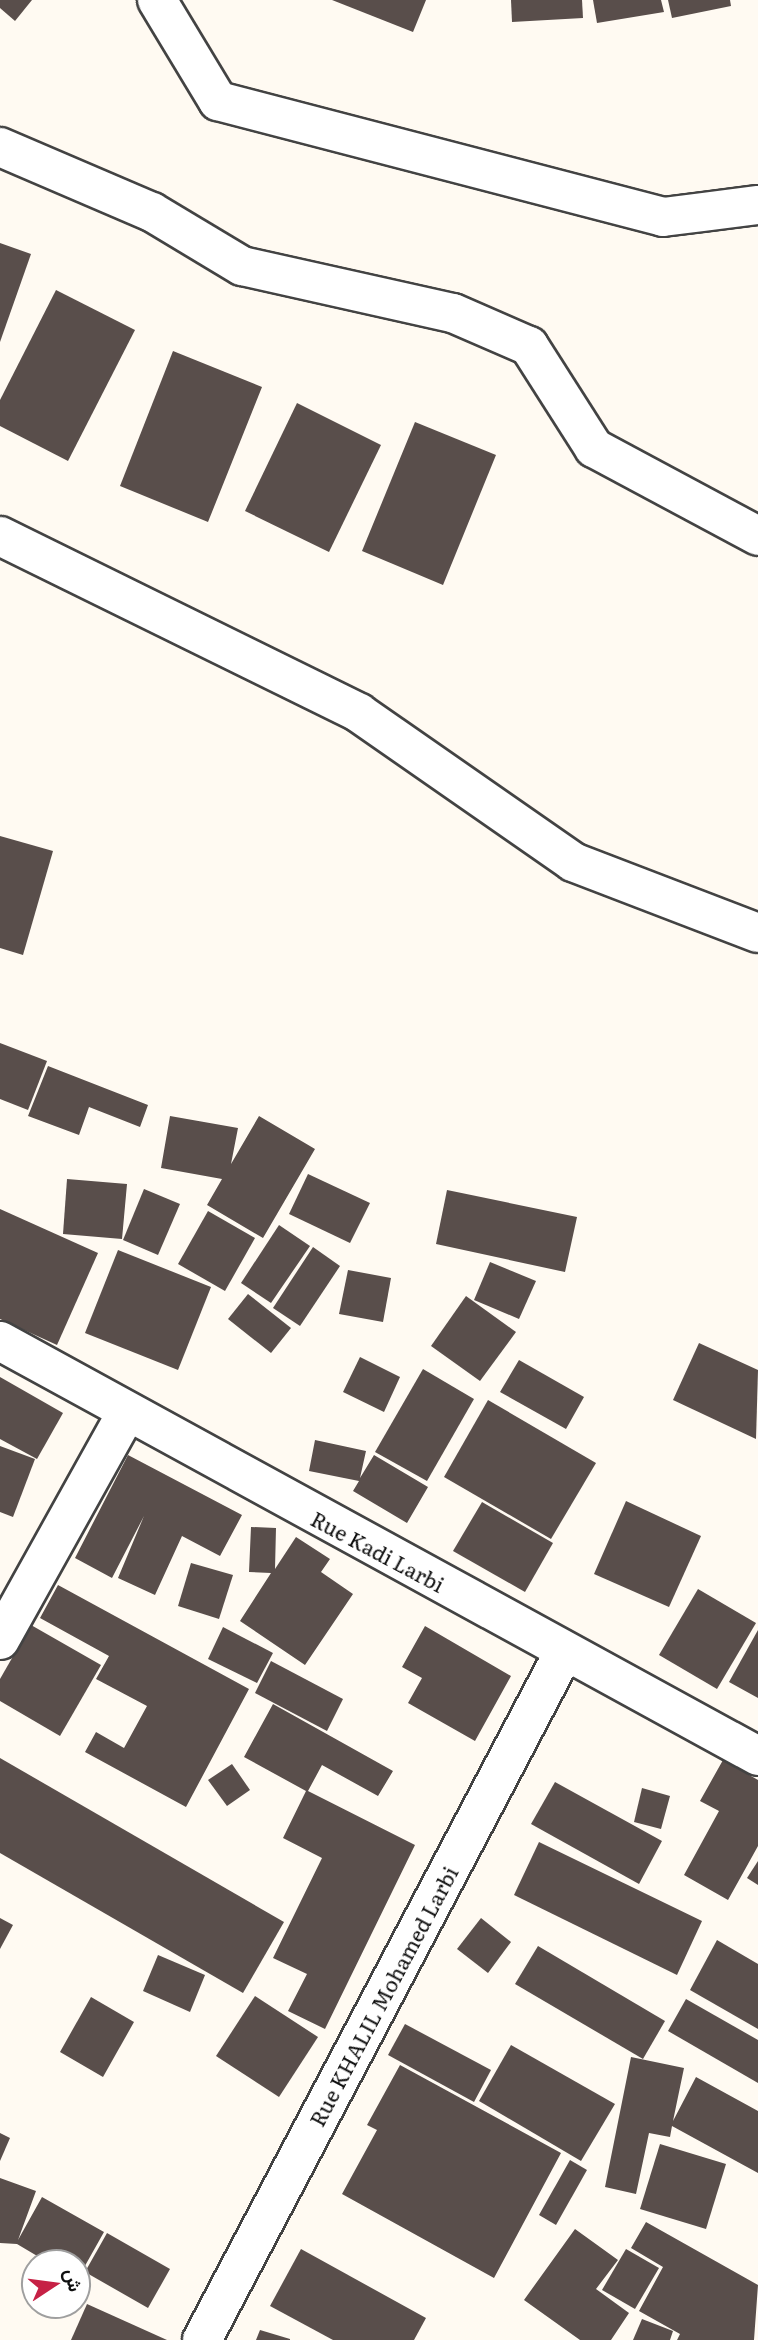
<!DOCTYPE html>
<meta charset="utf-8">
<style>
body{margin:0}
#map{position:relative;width:758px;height:2340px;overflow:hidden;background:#fffaf2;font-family:Literata,Vazirmatn,serif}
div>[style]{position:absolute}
.building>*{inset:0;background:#594e4b}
.roads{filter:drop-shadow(2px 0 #434343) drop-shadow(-2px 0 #434343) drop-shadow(0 2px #434343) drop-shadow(0 -2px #434343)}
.minor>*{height:38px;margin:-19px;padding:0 19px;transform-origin:19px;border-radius:19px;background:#fff}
span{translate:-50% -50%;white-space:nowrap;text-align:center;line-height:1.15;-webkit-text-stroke:7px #fff;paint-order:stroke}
.street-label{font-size:21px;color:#101010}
.north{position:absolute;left:21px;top:2249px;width:70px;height:70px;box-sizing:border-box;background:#fff;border:2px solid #9f9f9f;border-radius:50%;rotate:77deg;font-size:19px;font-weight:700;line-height:28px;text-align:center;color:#101010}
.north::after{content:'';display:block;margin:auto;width:24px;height:32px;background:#c62145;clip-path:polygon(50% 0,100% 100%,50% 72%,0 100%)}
</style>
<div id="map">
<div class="building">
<div style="clip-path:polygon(0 0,32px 0,15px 21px,0 8px)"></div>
<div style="clip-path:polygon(332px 0,426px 0,413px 32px)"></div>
<div style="clip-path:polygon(511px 0,582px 0,583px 18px,512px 22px)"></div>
<div style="clip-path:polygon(593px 0,661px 0,664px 12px,597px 23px)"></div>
<div style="clip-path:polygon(668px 0,730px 0,731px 6px,672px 18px)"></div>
<div style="clip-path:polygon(0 243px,31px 254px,0 342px)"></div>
<div style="clip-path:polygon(56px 290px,135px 330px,68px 461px,0 426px,0 400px)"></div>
<div style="clip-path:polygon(173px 351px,262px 387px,208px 522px,120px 486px)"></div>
<div style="clip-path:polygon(297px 403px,381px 445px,329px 552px,245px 511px)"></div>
<div style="clip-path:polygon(415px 422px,496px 455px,443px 585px,362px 551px)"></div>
<div style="clip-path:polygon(0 836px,53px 851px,23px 955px,0 948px)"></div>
<div style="clip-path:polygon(0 1043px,47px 1061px,28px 1110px,0 1099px)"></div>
<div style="clip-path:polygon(48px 1066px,148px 1105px,140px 1127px,89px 1107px,79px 1135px,28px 1116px)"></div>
<div style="clip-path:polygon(170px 1116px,238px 1128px,231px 1164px,259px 1116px,315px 1149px,263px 1238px,207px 1205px,222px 1179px,161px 1168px)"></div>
<div style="clip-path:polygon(308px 1174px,370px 1203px,350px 1243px,289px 1214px)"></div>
<div style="clip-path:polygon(67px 1179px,127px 1184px,122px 1239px,63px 1234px)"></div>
<div style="clip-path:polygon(144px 1189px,180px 1204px,158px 1255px,123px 1240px)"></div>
<div style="clip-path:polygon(447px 1190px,577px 1217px,565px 1272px,436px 1244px)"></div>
<div style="clip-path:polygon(0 1209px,98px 1253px,57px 1345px,0 1319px)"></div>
<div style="clip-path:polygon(208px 1211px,255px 1238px,225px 1291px,178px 1264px)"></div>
<div style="clip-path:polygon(279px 1225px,310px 1246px,271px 1303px,241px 1283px)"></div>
<div style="clip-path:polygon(313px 1247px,340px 1266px,300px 1326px,273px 1308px)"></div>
<div style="clip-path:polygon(118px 1250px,211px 1287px,178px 1370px,85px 1333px)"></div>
<div style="clip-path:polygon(490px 1262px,536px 1281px,519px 1319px,474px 1300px)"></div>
<div style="clip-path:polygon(348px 1270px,391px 1278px,383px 1322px,339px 1314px)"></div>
<div style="clip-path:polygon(248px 1294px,291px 1328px,271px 1353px,228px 1319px)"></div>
<div style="clip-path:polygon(466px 1296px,516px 1332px,480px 1381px,431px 1346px)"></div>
<div style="clip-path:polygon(699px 1343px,758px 1370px,756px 1439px,673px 1400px)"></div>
<div style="clip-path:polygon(360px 1357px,400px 1377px,384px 1412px,343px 1392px)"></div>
<div style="clip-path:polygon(519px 1360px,584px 1397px,566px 1429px,500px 1392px)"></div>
<div style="clip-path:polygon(423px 1369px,474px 1399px,427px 1481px,375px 1452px)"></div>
<div style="clip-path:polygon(0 1377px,63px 1413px,37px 1459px,0 1439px)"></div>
<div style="clip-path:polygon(488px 1400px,596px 1463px,551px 1539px,444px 1477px)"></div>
<div style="clip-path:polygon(315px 1440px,366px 1451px,360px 1478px,374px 1455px,428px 1487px,407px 1523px,353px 1491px,359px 1481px,309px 1471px)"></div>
<div style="clip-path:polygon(0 1446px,35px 1459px,13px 1517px,0 1512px)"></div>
<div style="clip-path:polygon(128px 1455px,242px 1515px,220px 1556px,182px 1536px,155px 1595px,118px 1578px,144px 1516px,112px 1578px,75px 1558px)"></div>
<div style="clip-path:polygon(626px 1501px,701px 1536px,669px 1607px,594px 1574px)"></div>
<div style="clip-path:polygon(482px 1502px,553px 1543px,525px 1592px,453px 1551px)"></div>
<div style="clip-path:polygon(251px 1527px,276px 1528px,275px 1569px,296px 1537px,330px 1559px,321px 1572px,353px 1594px,305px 1665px,240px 1621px,271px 1573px,249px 1572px)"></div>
<div style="clip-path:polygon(191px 1563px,233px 1575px,219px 1619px,178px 1606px)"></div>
<div style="clip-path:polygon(58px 1585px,249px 1689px,186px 1807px,85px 1752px,96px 1732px,124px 1748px,147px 1706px,96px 1679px,109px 1656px,40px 1618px)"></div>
<div style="clip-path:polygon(698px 1589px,756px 1623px,717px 1689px,659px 1655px)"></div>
<div style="clip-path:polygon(31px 1625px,101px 1665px,60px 1736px,0 1701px,0 1679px)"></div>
<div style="clip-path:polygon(425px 1626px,511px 1676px,475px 1741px,408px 1703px,422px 1678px,402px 1667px)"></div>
<div style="clip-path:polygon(223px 1627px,273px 1653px,257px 1683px,208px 1659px)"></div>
<div style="clip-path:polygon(758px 1630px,758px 1698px,729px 1682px)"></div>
<div style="clip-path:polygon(271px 1661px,343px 1699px,327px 1731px,255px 1693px)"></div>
<div style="clip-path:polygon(273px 1704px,393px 1771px,378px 1796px,322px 1765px,308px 1791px,415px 1845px,325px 2029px,288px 2011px,307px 1974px,273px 1958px,322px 1858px,283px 1838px,306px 1791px,244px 1757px)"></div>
<div style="clip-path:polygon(0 1758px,284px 1922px,243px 1993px,0 1853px)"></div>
<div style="clip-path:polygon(723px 1760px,758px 1780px,758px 1846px,728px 1900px,684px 1875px,719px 1811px,700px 1801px)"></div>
<div style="clip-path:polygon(232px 1764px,250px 1790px,227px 1806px,208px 1780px)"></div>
<div style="clip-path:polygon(555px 1782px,662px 1841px,639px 1884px,531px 1824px)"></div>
<div style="clip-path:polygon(642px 1788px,670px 1796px,661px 1829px,634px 1822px)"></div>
<div style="clip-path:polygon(539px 1842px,702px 1921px,677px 1975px,514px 1895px)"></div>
<div style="clip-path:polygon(758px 1861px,758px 1885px,747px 1878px)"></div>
<div style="clip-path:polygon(0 1918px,13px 1925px,0 1949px)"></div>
<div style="clip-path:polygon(481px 1918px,511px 1942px,488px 1973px,457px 1949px)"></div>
<div style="clip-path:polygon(717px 1940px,758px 1964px,758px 2029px,690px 1990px)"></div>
<div style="clip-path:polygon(538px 1946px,665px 2021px,643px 2059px,515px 1984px)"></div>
<div style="clip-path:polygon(158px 1955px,205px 1975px,190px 2012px,143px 1991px)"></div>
<div style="clip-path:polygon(255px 1996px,318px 2037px,279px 2097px,216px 2056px)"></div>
<div style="clip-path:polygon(91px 1997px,134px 2022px,103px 2077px,60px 2052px)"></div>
<div style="clip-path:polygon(686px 1999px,758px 2040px,758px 2083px,668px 2031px)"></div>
<div style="clip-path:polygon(405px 2024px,491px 2070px,474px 2102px,388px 2055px)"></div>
<div style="clip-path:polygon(511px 2045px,615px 2104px,581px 2161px,479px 2101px)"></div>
<div style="clip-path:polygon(631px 2057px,684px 2068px,673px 2121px,696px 2077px,758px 2111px,758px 2173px,672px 2126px,670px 2137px,649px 2133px,636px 2194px,605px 2187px)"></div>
<div style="clip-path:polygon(400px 2065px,561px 2153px,494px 2278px,342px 2194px,377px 2130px,367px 2125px)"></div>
<div style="clip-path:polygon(0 2133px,10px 2138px,0 2161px)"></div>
<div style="clip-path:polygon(660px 2144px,726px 2164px,706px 2229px,640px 2209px)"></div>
<div style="clip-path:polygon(570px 2160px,587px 2170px,556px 2225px,539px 2215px)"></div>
<div style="clip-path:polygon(0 2178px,36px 2191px,18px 2240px,42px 2197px,104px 2232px,77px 2280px,77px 2263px,49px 2263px,17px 2244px,0 2243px)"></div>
<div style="clip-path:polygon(646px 2222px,758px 2285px,754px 2340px,677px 2340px,680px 2334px,639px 2311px,663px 2267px,631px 2248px)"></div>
<div style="clip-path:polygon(575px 2229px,618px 2260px,596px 2289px,629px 2313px,611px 2340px,580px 2340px,524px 2300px)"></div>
<div style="clip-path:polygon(107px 2233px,170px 2269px,148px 2308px,85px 2272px)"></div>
<div style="clip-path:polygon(301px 2249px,426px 2318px,414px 2340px,333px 2340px,270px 2306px)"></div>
<div style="clip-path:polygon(626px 2249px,659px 2268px,635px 2309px,602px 2290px)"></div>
<div style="clip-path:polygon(87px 2304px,167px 2340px,71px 2340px)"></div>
<div style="clip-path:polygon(642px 2319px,673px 2331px,670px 2340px,633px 2340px)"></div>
<div style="clip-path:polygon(260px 2330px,290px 2339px,290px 2340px,256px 2340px)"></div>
</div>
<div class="roads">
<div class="minor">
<div style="left:157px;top:0;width:118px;rotate:58.9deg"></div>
<div style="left:218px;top:101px;width:460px;rotate:14.6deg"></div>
<div style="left:663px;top:217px;width:96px;rotate:-7.2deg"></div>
<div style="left:0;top:147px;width:165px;rotate:23.2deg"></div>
<div style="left:152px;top:212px;width:105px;rotate:31deg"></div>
<div style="left:242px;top:266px;width:216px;rotate:12.6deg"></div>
<div style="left:453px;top:313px;width:83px;rotate:23.5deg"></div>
<div style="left:529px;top:346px;width:121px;rotate:57.5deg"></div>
<div style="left:594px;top:448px;width:186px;rotate:28.2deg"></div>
<div style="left:0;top:536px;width:400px;rotate:26.2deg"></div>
<div style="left:359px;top:713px;width:261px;rotate:34.8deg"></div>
<div style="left:573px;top:862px;width:198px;rotate:21deg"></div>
<div style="left:0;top:1341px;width:864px;rotate:28.7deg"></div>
<div style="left:0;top:1640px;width:259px;rotate:-60.9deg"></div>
<div style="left:202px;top:2340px;width:777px;rotate:-62.25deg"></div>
</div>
</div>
<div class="street-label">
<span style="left:378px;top:1551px;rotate:28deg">Rue Kadi Larbi</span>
<span style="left:383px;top:1996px;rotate:-62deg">Rue KHALIL Mohamed Larbi</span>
</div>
<div class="north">ش</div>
</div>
